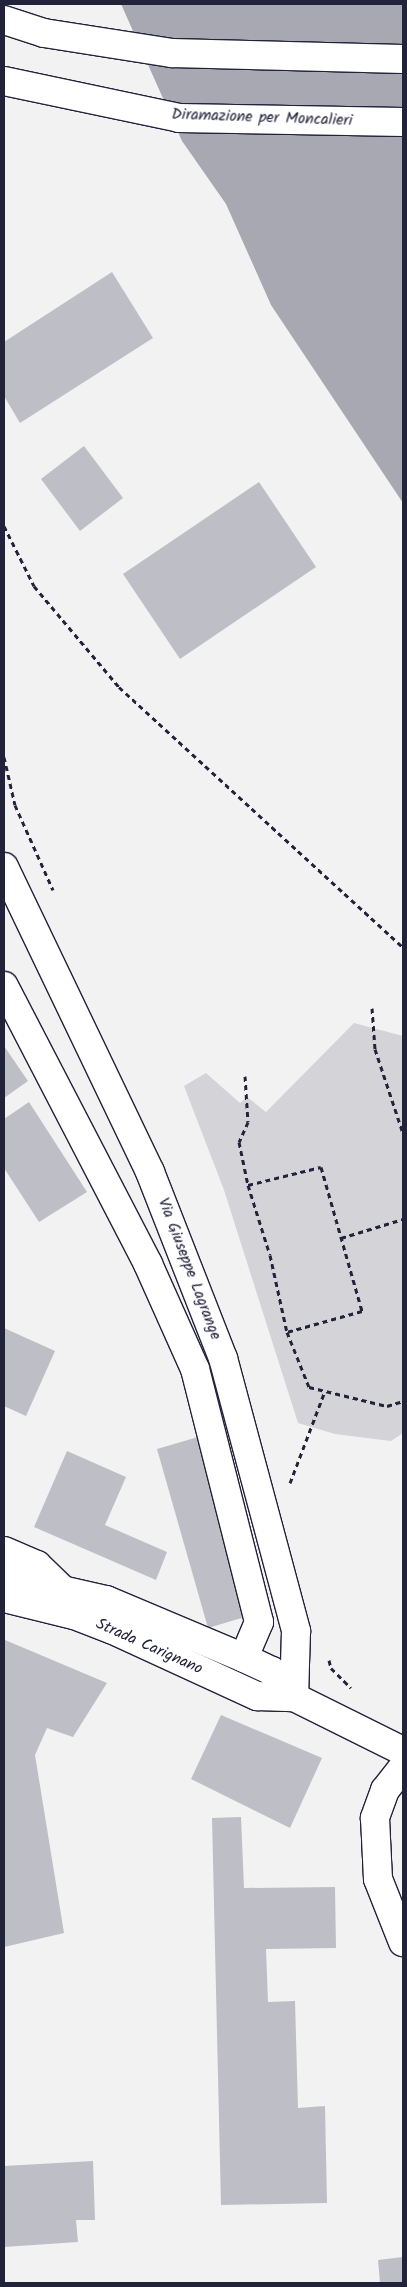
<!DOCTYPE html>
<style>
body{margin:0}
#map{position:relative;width:407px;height:2287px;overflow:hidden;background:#f2f2f3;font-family:Kalam,sans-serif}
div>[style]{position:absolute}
.green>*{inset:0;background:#d3d3d8}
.water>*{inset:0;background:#a8a8b2}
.building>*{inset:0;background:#bebec6}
.path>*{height:3px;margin-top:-1.5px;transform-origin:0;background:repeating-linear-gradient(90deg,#22223b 0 5px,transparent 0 9px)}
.roads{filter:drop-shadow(1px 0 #22223b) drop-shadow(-1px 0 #22223b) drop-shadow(0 1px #22223b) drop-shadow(0 -1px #22223b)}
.street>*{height:28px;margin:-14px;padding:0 14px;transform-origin:14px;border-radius:14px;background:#fff}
.secondary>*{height:28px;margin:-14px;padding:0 14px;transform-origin:14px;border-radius:14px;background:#fff}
.highway>*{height:28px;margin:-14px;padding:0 14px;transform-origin:14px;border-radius:14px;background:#fff}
span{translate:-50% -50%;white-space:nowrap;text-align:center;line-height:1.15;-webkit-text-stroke:5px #fff;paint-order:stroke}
.street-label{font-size:16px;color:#22223b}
.frame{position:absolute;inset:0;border:5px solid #22223b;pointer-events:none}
</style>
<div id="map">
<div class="green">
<div style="clip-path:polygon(354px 1023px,403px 1036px,403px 1433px,391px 1441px,335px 1434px,298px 1423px,224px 1190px,184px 1086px,206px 1073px,240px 1103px,247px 1097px,266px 1112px)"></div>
</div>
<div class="water">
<div style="clip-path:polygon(121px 4px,403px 4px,403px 503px,271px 305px,226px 204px,182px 141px)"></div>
</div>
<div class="building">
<div style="clip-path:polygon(112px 272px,153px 338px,20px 423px,4px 396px,4px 342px)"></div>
<div style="clip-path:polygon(84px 446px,123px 498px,80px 531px,41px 479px)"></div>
<div style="clip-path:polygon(259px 482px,316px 567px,180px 659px,123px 574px)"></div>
<div style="clip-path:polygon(4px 1046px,28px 1081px,4px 1098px)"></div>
<div style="clip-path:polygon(29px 1102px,87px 1192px,39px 1222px,4px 1168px,4px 1119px)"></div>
<div style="clip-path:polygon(4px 1328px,55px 1351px,26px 1416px,4px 1406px)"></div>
<div style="clip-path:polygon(198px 1437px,248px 1616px,208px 1628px,157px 1449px)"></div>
<div style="clip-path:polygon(67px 1451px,126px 1477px,105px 1525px,167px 1552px,156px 1580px,34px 1527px)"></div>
<div style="clip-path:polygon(5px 1640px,107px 1683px,73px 1737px,47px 1728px,35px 1755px,64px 1933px,4px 1947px)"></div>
<div style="clip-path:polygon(221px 1715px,322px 1758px,290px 1828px,191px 1779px)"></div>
<div style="clip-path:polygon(241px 1817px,244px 1888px,335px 1887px,336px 1948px,266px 1949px,268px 2002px,295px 2001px,298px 2108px,325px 2106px,327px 2203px,221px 2205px,212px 1818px)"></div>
<div style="clip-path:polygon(93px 2161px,95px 2220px,76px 2220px,78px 2242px,4px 2247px,4px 2166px)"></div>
<div style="clip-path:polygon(403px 2257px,403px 2283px,380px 2283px,378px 2260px)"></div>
</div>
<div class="path">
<div style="left:4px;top:526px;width:67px;rotate:63.4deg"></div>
<div style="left:34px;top:586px;width:132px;rotate:49.9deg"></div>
<div style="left:119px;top:687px;width:385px;rotate:42.5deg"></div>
<div style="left:4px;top:757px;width:49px;rotate:77.1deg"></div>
<div style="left:15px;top:805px;width:93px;rotate:65.9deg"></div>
<div style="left:372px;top:1008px;width:41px;rotate:85.8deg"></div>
<div style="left:375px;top:1049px;width:89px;rotate:71.6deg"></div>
<div style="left:245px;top:1076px;width:46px;rotate:86.3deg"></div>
<div style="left:248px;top:1122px;width:22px;rotate:114deg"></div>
<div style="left:239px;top:1142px;width:44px;rotate:78.2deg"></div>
<div style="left:248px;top:1185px;width:73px;rotate:72.6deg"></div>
<div style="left:270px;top:1255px;width:79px;rotate:77.6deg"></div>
<div style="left:287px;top:1332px;width:59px;rotate:68.2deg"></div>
<div style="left:309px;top:1387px;width:80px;rotate:13.7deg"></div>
<div style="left:387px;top:1406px;width:17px;rotate:-17deg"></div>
<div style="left:248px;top:1185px;width:75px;rotate:-13.9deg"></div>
<div style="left:321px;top:1167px;width:150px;rotate:74.1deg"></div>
<div style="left:362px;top:1311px;width:78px;rotate:164.4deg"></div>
<div style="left:341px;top:1238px;width:65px;rotate:-17deg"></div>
<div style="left:290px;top:1483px;width:98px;rotate:-69.2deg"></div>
<div style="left:329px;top:1660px;width:8px;rotate:76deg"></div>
<div style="left:331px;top:1668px;width:28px;rotate:45deg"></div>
</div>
<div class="roads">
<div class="street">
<div style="left:4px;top:867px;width:338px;rotate:64.4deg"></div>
<div style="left:150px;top:1172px;width:200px;rotate:68.6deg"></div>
<div style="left:223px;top:1358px;width:283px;rotate:75deg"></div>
<div style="left:296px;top:1631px;width:66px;rotate:91.7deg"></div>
<div style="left:4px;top:986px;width:313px;rotate:62.6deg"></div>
<div style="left:148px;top:1264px;width:115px;rotate:65.9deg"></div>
<div style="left:195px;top:1369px;width:261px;rotate:75.8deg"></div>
<div style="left:259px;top:1622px;width:39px;rotate:113deg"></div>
<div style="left:4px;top:1551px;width:36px;rotate:23deg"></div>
<div style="left:37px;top:1565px;width:32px;rotate:44deg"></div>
<div style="left:403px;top:1767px;width:29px;rotate:128deg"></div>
<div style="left:385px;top:1790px;width:30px;rotate:110deg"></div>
<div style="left:375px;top:1818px;width:61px;rotate:87.2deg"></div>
<div style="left:378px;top:1879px;width:68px;rotate:68.4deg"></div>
</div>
<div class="secondary">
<div style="left:4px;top:1577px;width:105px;rotate:12.7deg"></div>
<div style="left:106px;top:1600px;width:150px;rotate:22.8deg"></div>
<div style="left:244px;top:1658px;width:31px;rotate:25deg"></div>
<div style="left:272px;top:1671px;width:34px;rotate:50deg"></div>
<div style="left:294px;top:1697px;width:122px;rotate:26.4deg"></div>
<div style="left:4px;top:1598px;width:72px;rotate:13.7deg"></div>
<div style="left:74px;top:1615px;width:40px;rotate:21deg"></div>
<div style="left:111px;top:1629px;width:161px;rotate:24.7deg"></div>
<div style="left:257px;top:1696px;width:37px;rotate:2deg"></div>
</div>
<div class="highway">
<div style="left:4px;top:20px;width:42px;rotate:18deg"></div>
<div style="left:44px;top:33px;width:130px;rotate:8.9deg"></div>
<div style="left:172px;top:53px;width:231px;rotate:1.5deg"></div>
<div style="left:4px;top:81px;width:179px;rotate:11.9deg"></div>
<div style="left:179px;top:118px;width:224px;rotate:1deg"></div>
</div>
</div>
<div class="street-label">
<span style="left:262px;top:118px;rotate:2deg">Diramazione per Moncalieri</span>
<span style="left:189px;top:1269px;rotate:69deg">Via Giuseppe Lagrange</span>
<span style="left:149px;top:1647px;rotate:24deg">Strada Carignano</span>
</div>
<div class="frame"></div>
</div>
